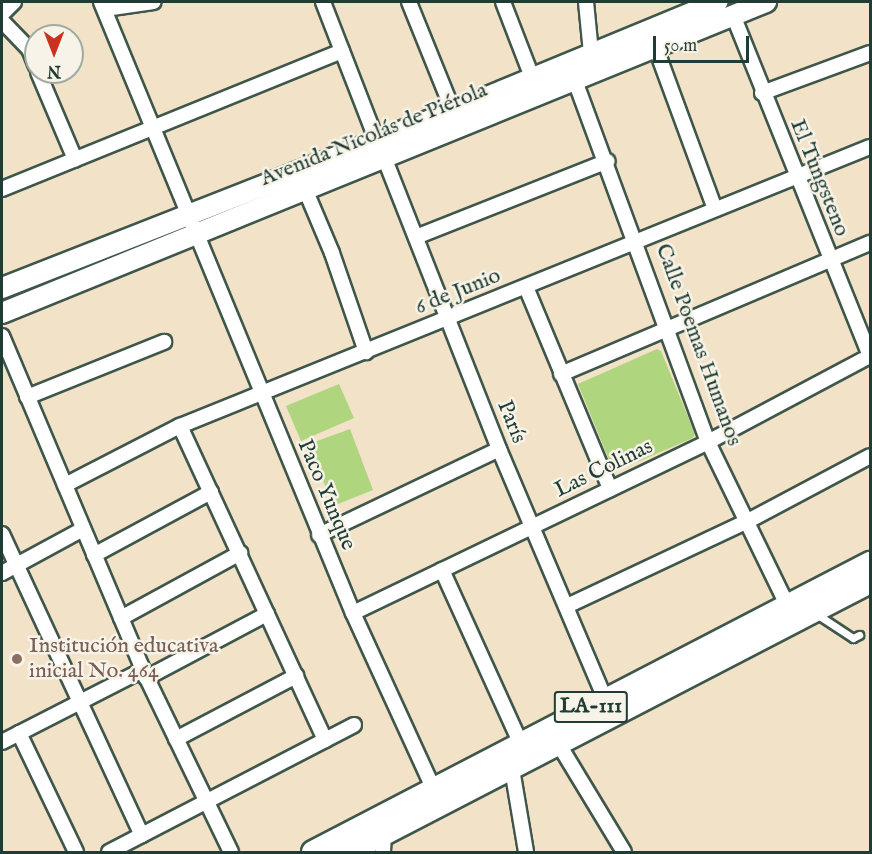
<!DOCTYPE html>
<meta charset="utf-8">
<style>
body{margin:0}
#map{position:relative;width:872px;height:854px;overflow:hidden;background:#f2e2c7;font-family:"IM FELL English",serif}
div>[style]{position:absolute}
.green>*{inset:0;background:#afd57e}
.roads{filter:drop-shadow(2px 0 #3f564a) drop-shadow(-2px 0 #3f564a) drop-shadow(0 2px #3f564a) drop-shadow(0 -2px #3f564a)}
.lane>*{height:7px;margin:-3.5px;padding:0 3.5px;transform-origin:3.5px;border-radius:3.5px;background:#fff}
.street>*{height:14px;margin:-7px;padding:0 7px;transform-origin:7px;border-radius:7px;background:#fff}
.secondary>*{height:20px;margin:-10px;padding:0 10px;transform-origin:10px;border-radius:10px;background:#fff}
.primary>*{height:22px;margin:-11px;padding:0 11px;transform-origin:11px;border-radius:11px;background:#fff}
.dots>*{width:16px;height:16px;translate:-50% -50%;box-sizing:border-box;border:3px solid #f7f3e8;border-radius:50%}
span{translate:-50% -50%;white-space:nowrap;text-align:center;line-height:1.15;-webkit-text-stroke:5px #f7f3e8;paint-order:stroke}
.shield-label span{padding:2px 4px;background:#f7f3e8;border:2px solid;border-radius:4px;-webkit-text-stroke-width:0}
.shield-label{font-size:21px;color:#1f3d34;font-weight:700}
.street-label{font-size:22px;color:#1f3d34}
.education-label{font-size:22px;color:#785e54}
.left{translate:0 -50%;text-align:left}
.frame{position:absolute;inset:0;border:3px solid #1f3d34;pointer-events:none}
.north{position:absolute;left:24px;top:24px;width:60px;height:60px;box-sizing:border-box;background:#f7f3e8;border:2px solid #a1aaa0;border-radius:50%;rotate:180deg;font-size:16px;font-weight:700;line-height:24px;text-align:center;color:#1f3d34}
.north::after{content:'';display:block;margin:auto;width:21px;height:27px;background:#c8321e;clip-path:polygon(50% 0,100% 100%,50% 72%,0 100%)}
.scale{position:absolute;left:653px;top:36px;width:96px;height:27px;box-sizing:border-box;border:3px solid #1f3d34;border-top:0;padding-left:8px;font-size:18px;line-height:21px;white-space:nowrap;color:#1f3d34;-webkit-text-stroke:4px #f7f3e8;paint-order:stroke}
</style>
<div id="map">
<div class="green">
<div style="clip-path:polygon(657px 349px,661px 351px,695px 434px,693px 438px,614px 472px,578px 384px)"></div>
<div style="clip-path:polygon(339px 384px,354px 418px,301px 441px,286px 406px)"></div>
<div style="clip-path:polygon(350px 429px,373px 490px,333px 506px,309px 444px)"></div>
</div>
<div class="roads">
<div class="lane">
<div style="left:818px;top:615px;width:42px;rotate:33.3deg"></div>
<div style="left:853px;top:638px;width:7px;rotate:-27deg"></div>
</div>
<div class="street">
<div style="left:101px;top:2px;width:661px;rotate:67.59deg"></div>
<div style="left:353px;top:613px;width:192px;rotate:65.4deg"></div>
<div style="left:323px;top:2px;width:149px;rotate:68.8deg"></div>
<div style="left:409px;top:2px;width:118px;rotate:68deg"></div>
<div style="left:503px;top:2px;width:80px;rotate:68.9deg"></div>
<div style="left:586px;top:2px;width:51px;rotate:84.4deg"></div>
<div style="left:105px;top:9px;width:49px;rotate:-8.1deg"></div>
<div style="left:2px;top:14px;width:17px;rotate:-45deg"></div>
<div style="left:733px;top:15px;width:367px;rotate:68.1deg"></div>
<div style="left:2px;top:21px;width:39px;rotate:46deg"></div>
<div style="left:29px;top:49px;width:18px;rotate:68deg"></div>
<div style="left:655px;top:46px;width:174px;rotate:69.8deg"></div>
<div style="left:38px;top:72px;width:95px;rotate:67deg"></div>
<div style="left:574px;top:78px;width:388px;rotate:69.8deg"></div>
<div style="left:708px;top:442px;width:188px;rotate:64.1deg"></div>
<div style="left:762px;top:93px;width:115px;rotate:-20.3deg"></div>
<div style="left:384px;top:157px;width:314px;rotate:68.5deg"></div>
<div style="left:499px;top:449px;width:272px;rotate:67deg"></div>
<div style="left:2px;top:189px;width:367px;rotate:-22.1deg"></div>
<div style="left:305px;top:189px;width:69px;rotate:67.1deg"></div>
<div style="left:332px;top:253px;width:105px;rotate:71deg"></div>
<div style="left:416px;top:237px;width:206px;rotate:-21.6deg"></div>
<div style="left:526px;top:287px;width:219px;rotate:67.4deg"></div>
<div style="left:2px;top:336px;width:363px;rotate:67.1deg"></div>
<div style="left:143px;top:670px;width:202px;rotate:64.2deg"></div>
<div style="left:561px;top:374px;width:336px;rotate:-23deg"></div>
<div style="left:27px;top:397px;width:148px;rotate:-21.9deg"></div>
<div style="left:180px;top:426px;width:346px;rotate:65.2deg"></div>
<div style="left:65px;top:485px;width:129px;rotate:-27.2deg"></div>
<div style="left:180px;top:426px;width:744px;rotate:-22.02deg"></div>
<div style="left:2px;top:534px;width:332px;rotate:65.1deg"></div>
<div style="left:319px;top:535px;width:199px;rotate:-25.5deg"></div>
<div style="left:94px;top:555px;width:133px;rotate:-28.3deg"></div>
<div style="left:442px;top:570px;width:189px;rotate:65.6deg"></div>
<div style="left:2px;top:573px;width:92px;rotate:-28.5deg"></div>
<div style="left:567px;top:606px;width:200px;rotate:-25.2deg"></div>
<div style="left:748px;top:521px;width:138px;rotate:-28deg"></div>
<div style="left:353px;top:613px;width:394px;rotate:-25.7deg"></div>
<div style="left:708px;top:442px;width:183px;rotate:-28deg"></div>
<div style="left:121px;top:618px;width:136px;rotate:-28.6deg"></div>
<div style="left:146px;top:678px;width:137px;rotate:-27.9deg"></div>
<div style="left:19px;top:733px;width:132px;rotate:64.4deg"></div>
<div style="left:176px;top:739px;width:136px;rotate:-27.7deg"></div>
<div style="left:2px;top:742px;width:158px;rotate:-27.1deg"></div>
<div style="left:558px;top:743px;width:127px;rotate:58.8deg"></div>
<div style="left:511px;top:763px;width:90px;rotate:80.4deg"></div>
<div style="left:109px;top:852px;width:276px;rotate:-27.4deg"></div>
<div style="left:383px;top:852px;width:19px;rotate:-87deg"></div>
</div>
<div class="secondary">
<div style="left:2px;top:288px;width:484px;rotate:-21.4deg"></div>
<div style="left:453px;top:111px;width:286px;rotate:-22.4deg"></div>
<div style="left:2px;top:313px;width:825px;rotate:-22.15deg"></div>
</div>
<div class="primary">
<div style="left:313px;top:852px;width:628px;rotate:-27.42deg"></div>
<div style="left:349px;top:852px;width:587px;rotate:-27.39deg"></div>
</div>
</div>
<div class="dots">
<div style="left:17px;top:659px;background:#8d6e63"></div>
</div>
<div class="shield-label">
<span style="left:591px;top:707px">LA-111</span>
</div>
<div class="street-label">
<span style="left:374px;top:135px;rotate:-22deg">Avenida Nicolás de Piérola</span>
<span style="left:819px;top:178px;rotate:68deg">El Tungsteno</span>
<span style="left:458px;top:292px;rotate:-22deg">6 de Junio</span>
<span style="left:698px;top:345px;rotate:70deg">Calle Poemas Humanos</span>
<span style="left:511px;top:422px;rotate:68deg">París</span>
<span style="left:604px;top:469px;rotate:-26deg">Las Colinas</span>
<span style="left:326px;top:495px;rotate:67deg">Paco Yunque</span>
</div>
<div class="education-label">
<span class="left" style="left:29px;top:659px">Institución educativa<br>inicial No. 464</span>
</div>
<div class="frame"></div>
<div class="north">N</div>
<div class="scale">50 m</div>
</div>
